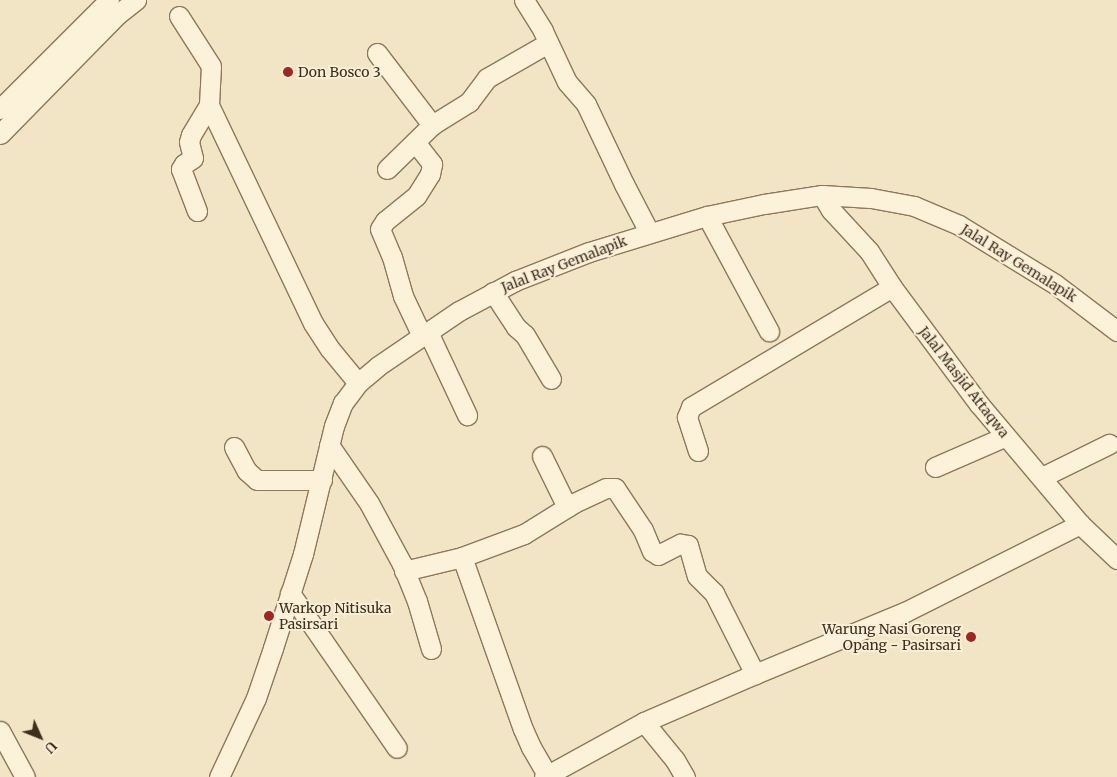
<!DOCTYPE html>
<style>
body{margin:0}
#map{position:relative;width:1117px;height:777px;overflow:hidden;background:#f2e5c5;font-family:Merriweather,serif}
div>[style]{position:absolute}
.roads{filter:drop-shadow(1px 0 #8f7759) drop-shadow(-1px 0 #8f7759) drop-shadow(0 1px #8f7759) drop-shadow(0 -1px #8f7759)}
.minor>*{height:19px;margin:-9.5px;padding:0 9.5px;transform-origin:9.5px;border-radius:9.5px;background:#fcf2da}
.dots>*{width:14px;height:14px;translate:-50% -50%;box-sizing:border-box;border:2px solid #f9efd6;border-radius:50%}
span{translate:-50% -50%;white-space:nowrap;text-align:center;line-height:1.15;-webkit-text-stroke:4px #f9efd6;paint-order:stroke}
.poi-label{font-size:14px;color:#3e2e1e}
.left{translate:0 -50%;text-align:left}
.right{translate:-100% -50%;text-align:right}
.street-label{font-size:14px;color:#3e2e1e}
.north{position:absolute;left:15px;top:712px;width:50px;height:50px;-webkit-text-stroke:4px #f9efd6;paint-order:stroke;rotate:134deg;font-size:14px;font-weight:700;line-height:20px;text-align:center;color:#3e2e1e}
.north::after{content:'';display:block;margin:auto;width:18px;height:22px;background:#3e2e1e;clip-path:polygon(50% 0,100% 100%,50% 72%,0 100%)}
</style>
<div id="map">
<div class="roads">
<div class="minor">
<div style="left:524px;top:0;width:36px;rotate:58deg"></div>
<div style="left:543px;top:31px;width:56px;rotate:64.8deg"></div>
<div style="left:567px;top:82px;width:29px;rotate:49deg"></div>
<div style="left:586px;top:104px;width:89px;rotate:64.6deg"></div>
<div style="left:624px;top:184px;width:54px;rotate:62.5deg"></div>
<div style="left:179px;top:16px;width:59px;rotate:57.4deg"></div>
<div style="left:211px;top:66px;width:39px;rotate:93deg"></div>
<div style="left:209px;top:105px;width:35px;rotate:121deg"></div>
<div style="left:191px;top:135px;width:7px;rotate:106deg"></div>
<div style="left:189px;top:142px;width:16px;rotate:76deg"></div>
<div style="left:193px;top:158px;width:11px;rotate:146deg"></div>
<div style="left:184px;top:164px;width:6px;rotate:121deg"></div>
<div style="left:181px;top:169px;width:45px;rotate:69.1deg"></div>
<div style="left:377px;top:53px;width:91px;rotate:52.6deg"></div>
<div style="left:209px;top:105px;width:242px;rotate:64.5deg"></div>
<div style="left:313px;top:323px;width:31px;rotate:57deg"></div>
<div style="left:330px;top:349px;width:44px;rotate:50.5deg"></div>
<div style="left:0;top:109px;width:154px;rotate:-45deg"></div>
<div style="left:0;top:134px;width:168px;rotate:-45.5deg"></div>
<div style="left:118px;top:14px;width:23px;rotate:-38deg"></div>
<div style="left:415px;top:142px;width:28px;rotate:52deg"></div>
<div style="left:432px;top:164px;width:10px;rotate:101deg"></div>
<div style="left:430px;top:174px;width:26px;rotate:122deg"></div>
<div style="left:416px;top:196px;width:40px;rotate:141deg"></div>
<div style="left:385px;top:221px;width:9px;rotate:122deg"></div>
<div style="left:380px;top:229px;width:30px;rotate:67deg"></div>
<div style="left:392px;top:257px;width:41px;rotate:74.2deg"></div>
<div style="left:403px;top:296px;width:44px;rotate:64.6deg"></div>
<div style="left:387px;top:169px;width:63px;rotate:-44.4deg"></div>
<div style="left:432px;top:125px;width:44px;rotate:-31.9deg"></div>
<div style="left:469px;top:102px;width:30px;rotate:-53deg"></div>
<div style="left:487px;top:78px;width:70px;rotate:-29.8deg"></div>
<div style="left:822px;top:195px;width:17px;rotate:59deg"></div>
<div style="left:831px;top:210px;width:56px;rotate:47.2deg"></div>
<div style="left:869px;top:251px;width:43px;rotate:57.4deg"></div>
<div style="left:892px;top:287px;width:146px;rotate:53.4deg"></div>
<div style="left:979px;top:404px;width:157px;rotate:49.9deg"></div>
<div style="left:1080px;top:524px;width:51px;rotate:43.4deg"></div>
<div style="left:707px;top:216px;width:131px;rotate:61.7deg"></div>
<div style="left:493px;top:292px;width:42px;rotate:56.7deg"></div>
<div style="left:516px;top:327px;width:12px;rotate:42deg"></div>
<div style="left:525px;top:335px;width:51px;rotate:59.4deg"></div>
<div style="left:428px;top:332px;width:92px;rotate:64.8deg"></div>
<div style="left:329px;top:445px;width:70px;rotate:55.4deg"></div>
<div style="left:369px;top:503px;width:69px;rotate:61.6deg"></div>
<div style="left:402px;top:564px;width:40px;rotate:68deg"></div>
<div style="left:417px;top:601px;width:50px;rotate:73.7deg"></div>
<div style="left:234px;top:447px;width:27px;rotate:62deg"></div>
<div style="left:247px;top:471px;width:13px;rotate:42deg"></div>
<div style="left:257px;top:480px;width:65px"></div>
<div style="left:698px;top:451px;width:36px;rotate:-108deg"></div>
<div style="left:687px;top:417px;width:11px;rotate:-68deg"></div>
<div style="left:691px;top:407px;width:234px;rotate:-30.8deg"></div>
<div style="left:542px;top:456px;width:57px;rotate:63.9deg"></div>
<div style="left:935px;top:467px;width:77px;rotate:-23.6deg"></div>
<div style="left:1042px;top:477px;width:75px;rotate:-26.2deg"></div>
<div style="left:462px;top:557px;width:182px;rotate:70.5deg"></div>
<div style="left:523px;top:729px;width:20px;rotate:66deg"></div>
<div style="left:531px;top:747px;width:32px;rotate:60deg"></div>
<div style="left:404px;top:571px;width:60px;rotate:-13.6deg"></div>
<div style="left:462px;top:557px;width:66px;rotate:-20.4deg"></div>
<div style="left:524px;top:534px;width:59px;rotate:-31.8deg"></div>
<div style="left:574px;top:503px;width:35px;rotate:-25deg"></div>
<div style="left:606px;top:488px;width:9px"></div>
<div style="left:615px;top:488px;width:50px;rotate:56.3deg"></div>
<div style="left:643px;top:530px;width:23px;rotate:67deg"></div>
<div style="left:652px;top:551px;width:7px;rotate:34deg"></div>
<div style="left:658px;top:555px;width:25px;rotate:-27deg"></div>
<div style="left:680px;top:544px;width:8px;rotate:7deg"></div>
<div style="left:688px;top:545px;width:32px;rotate:74deg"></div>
<div style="left:697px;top:576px;width:24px;rotate:45deg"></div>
<div style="left:714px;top:593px;width:91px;rotate:63.2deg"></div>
<div style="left:290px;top:593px;width:188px;rotate:55.4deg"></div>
<div style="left:644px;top:722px;width:49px;rotate:50.8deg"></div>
<div style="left:675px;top:760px;width:20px;rotate:60deg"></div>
<div style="left:0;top:731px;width:52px;rotate:61.5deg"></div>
<div style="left:219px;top:777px;width:87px;rotate:-64.9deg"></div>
<div style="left:256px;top:698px;width:53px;rotate:-71.2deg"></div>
<div style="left:273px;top:648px;width:99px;rotate:-72.3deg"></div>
<div style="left:303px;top:554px;width:132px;rotate:-76.4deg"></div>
<div style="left:334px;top:426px;width:25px;rotate:-69deg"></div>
<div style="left:343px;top:403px;width:25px;rotate:-53deg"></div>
<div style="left:358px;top:383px;width:26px;rotate:-40deg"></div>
<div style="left:378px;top:366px;width:98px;rotate:-34.2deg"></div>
<div style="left:459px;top:311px;width:64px;rotate:-28.2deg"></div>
<div style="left:515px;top:281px;width:79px;rotate:-21.4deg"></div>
<div style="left:589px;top:252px;width:123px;rotate:-17deg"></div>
<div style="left:707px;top:216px;width:58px;rotate:-11.9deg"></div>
<div style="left:764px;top:204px;width:59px;rotate:-8.8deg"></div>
<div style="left:822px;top:195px;width:49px;rotate:3.5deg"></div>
<div style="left:871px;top:198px;width:44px;rotate:10.5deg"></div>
<div style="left:914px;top:206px;width:49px;rotate:22.9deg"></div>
<div style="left:959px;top:225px;width:113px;rotate:31.6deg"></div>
<div style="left:1055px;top:284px;width:78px;rotate:37.2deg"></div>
<div style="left:544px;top:777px;width:114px;rotate:-28.8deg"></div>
<div style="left:644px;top:722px;width:121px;rotate:-23.4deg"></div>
<div style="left:755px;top:674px;width:162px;rotate:-22.5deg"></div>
<div style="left:905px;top:612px;width:196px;rotate:-26.7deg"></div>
</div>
</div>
<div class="dots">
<div style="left:288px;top:72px;background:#a42423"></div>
<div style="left:269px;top:616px;background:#a42423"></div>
<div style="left:971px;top:637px;background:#a42423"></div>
</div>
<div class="poi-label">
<span class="left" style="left:298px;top:72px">Don Bosco 3</span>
<span class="left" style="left:279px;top:616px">Warkop Nitisuka<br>Pasirsari</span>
<span class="right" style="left:961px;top:637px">Warung Nasi Goreng<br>Opang - Pasirsari</span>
</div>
<div class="street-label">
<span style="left:1019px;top:263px;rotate:32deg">Jalal Ray Gemalapik</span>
<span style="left:564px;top:264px;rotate:-21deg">Jalal Ray Gemalapik</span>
<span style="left:964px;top:382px;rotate:52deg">Jalal Masjid Attaqwa</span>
</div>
<div class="north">U</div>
</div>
